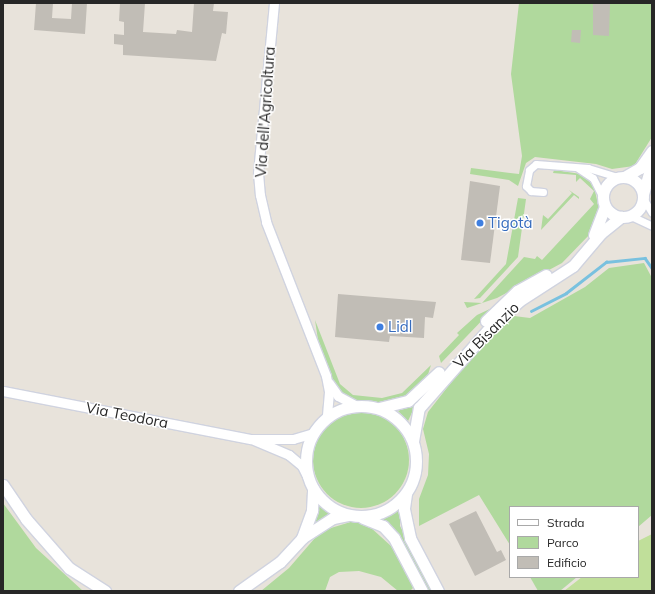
<!DOCTYPE html>
<meta charset="utf-8">
<style>
body{margin:0}
#map{position:relative;width:655px;height:594px;overflow:hidden;background:#e8e3db;font-family:Mulish,sans-serif}
div>[style]{position:absolute}
.green>*{inset:0;background:#b0d99d}
.round{border-radius:50%}
.pitch>*{inset:0;background:#c0df9a}
.stream>*{height:2.5px;margin:-1.25px;padding:0 1.25px;transform-origin:1.25px;border-radius:1.25px;background:#79c1df}
.building>*{inset:0;background:#c1bdb6}
.roads{filter:drop-shadow(1px 0 #d0d3df) drop-shadow(-1px 0 #d0d3df) drop-shadow(0 1px #d0d3df) drop-shadow(0 -1px #d0d3df)}
.minor>*{height:7px;margin:-3.5px;padding:0 3.5px;transform-origin:3.5px;border-radius:3.5px;background:#fff}
.tertiary>*{height:9px;margin:-4.5px;padding:0 4.5px;transform-origin:4.5px;border-radius:4.5px;background:#fff}
.secondary>*{height:11px;margin:-5.5px;padding:0 5.5px;transform-origin:5.5px;border-radius:5.5px;background:#fff}
.secondary>.ring{margin:-5.5px;padding:0;box-sizing:content-box;background:none;border:11px solid #fff;border-radius:50%}
.dots>*{width:11px;height:11px;translate:-50% -50%;box-sizing:border-box;border:2px solid #fff;border-radius:50%}
span{translate:-50% -50%;white-space:nowrap;text-align:center;line-height:1.15;-webkit-text-stroke:3px #fff;paint-order:stroke}
.street-label{font-size:15px;color:#272727}
.shop-label{font-size:15px;color:#366cbe}
.left{translate:0 -50%;text-align:left}
.frame{position:absolute;inset:0;border:4px solid #272727;pointer-events:none}
.legend{position:absolute;left:509px;top:506px;width:130px;height:72px;box-sizing:border-box;background:#fff;border:1px solid #a9a9a9;margin:0;padding:5px 7px;list-style:none;font-size:12px;color:#272727}
.legend li{display:flex;align-items:center;gap:8px;height:20px}
.legend b{width:20px;border:1px solid #a9a9a9}
</style>
<div id="map">
<div class="green">
<div style="clip-path:polygon(519px 3px,652px 3px,652px 137px,634px 166px,612px 169px,596px 164px,535px 157px,526px 163px,518px 186px,509px 180px,470px 174px,471px 168px,519px 174px,522px 156px,511px 74px)"></div>
<div style="clip-path:polygon(554px 170px,581px 174px,594px 186px,600px 214px,591px 233px,562px 263px,497px 298px,467px 308px,464px 302px,482px 303px,524px 257px,535px 259px,537px 256px,542px 260px,594px 204px,590px 199px,594px 191px,580px 178px,576px 182px,576px 175px,553px 173px)"></div>
<div style="clip-path:polygon(569px 190px,579px 197px,579px 199px,574px 195px,541px 230px,543px 215px,548px 219px,572px 193px)"></div>
<div style="clip-path:polygon(518px 198px,526px 199px,518px 257px,480px 298px,474px 299px,506px 264px)"></div>
<div style="clip-path:polygon(644px 263px,652px 278px,652px 515px,638px 527px,638px 507px,510px 507px,510px 545px,479px 495px,419px 526px,419px 499px,428px 475px,429px 454px,423px 429px,428px 412px,475px 352px,514px 316px,530px 318px,585px 287px,609px 268px)"></div>
<div style="clip-path:polygon(492px 308px,492px 310px,441px 363px,439px 356px,459px 335px,457px 333px,477px 315px)"></div>
<div style="clip-path:polygon(315px 320px,340px 384px,353px 395px,382px 398px,402px 393px,431px 365px,426px 381px,412px 394px,382px 403px,356px 401px,345px 396px,331px 377px,318px 340px)"></div>
<div style="clip-path:polygon(414px 403px,416px 404px,408px 421px,398px 411px)"></div>
<div class="round" style="left:313px;top:412px;width:96px;height:96px"></div>
<div style="clip-path:polygon(317px 499px,335px 513px,312px 527px)"></div>
<div style="clip-path:polygon(3px 503px,36px 548px,83px 591px,3px 591px)"></div>
<div style="clip-path:polygon(400px 508px,400px 526px,434px 591px,428px 591px,398px 534px,381px 517px)"></div>
<div style="clip-path:polygon(354px 521px,369px 526px,391px 546px,414px 587px,410px 591px,398px 591px,381px 577px,359px 571px,339px 572px,330px 577px,325px 591px,261px 591px,289px 568px,321px 531px)"></div>
<div style="clip-path:polygon(530px 577px,577px 577px,560px 591px,538px 591px)"></div>
</div>
<div class="pitch">
<div style="clip-path:polygon(652px 534px,652px 591px,564px 591px,582px 577px,638px 577px,638px 541px)"></div>
</div>
<div class="stream">
<div style="left:531px;top:311px;width:39px;rotate:-27deg"></div>
<div style="left:566px;top:293px;width:51px;rotate:-37.8deg"></div>
<div style="left:606px;top:262px;width:39px;rotate:-6deg"></div>
<div style="left:645px;top:258px;width:12px;rotate:55deg"></div>
</div>
<div class="building">
<div style="clip-path:polygon(36px 3px,53px 3px,52px 18px,71px 19px,72px 3px,87px 3px,85px 34px,34px 30px)"></div>
<div style="clip-path:polygon(120px 3px,145px 3px,143px 32px,176px 34px,177px 30px,192px 32px,194px 3px,214px 3px,213px 11px,228px 12px,226px 34px,222px 33px,216px 61px,123px 55px,123px 45px,114px 44px,114px 34px,124px 35px,124px 22px,119px 21px)"></div>
<div style="clip-path:polygon(593px 3px,610px 3px,609px 36px,593px 35px)"></div>
<div style="clip-path:polygon(572px 30px,581px 30px,580px 43px,571px 42px)"></div>
<div style="clip-path:polygon(470px 181px,500px 186px,490px 263px,461px 260px)"></div>
<div style="clip-path:polygon(338px 294px,436px 302px,433px 318px,425px 317px,424px 338px,390px 336px,389px 342px,335px 337px)"></div>
<div style="clip-path:polygon(476px 511px,497px 552px,501px 550px,506px 560px,475px 576px,449px 524px)"></div>
</div>
<div class="roads">
<div class="minor">
<div style="left:578px;top:168px;width:18px;rotate:34deg"></div>
<div style="left:593px;top:178px;width:20px;rotate:63deg"></div>
<div style="left:543px;top:192px;width:12px;rotate:-175deg"></div>
<div style="left:531px;top:191px;width:7px;rotate:-135deg"></div>
<div style="left:526px;top:186px;width:16px;rotate:-79deg"></div>
<div style="left:529px;top:170px;width:9px;rotate:-41deg"></div>
<div style="left:536px;top:164px;width:52px;rotate:4.4deg"></div>
<div style="left:588px;top:168px;width:30px;rotate:17deg"></div>
<div style="left:643px;top:198px;width:17px;rotate:59deg"></div>
<div style="left:631px;top:216px;width:23px;rotate:25deg"></div>
</div>
<div class="tertiary">
<div style="left:274px;top:3px;width:171px;rotate:95.4deg"></div>
<div style="left:258px;top:173px;width:22px;rotate:85deg"></div>
<div style="left:260px;top:195px;width:28px;rotate:77deg"></div>
<div style="left:266px;top:222px;width:165px;rotate:68.7deg"></div>
<div style="left:326px;top:376px;width:16px;rotate:79deg"></div>
<div style="left:329px;top:392px;width:25px;rotate:95deg"></div>
<div style="left:329px;top:383px;width:16px;rotate:55deg"></div>
<div style="left:338px;top:396px;width:21px;rotate:28deg"></div>
<div style="left:3px;top:391px;width:253px;rotate:11deg"></div>
<div style="left:251px;top:439px;width:42px"></div>
<div style="left:293px;top:439px;width:22px;rotate:-16deg"></div>
<div style="left:254px;top:440px;width:38px;rotate:23deg"></div>
<div style="left:289px;top:455px;width:17px;rotate:40deg"></div>
<div style="left:302px;top:466px;width:13px;rotate:63deg"></div>
</div>
<div class="secondary">
<div style="left:626px;top:176px;width:16px;rotate:-30deg"></div>
<div style="left:640px;top:168px;width:21px;rotate:-55deg"></div>
<div class="ring" style="left:603px;top:177px;width:29px;height:29px"></div>
<div style="left:643px;top:194px;width:32px;rotate:-74deg"></div>
<div style="left:594px;top:235px;width:30px;rotate:-69deg"></div>
<div style="left:486px;top:321px;width:43px;rotate:-44.1deg"></div>
<div style="left:517px;top:291px;width:33px;rotate:-29deg"></div>
<div class="ring" style="left:306px;top:406px;width:99px;height:99px"></div>
<div style="left:379px;top:408px;width:30px;rotate:-14deg"></div>
<div style="left:408px;top:401px;width:42px;rotate:-43.1deg"></div>
<div style="left:413px;top:441px;width:34px;rotate:-80deg"></div>
<div style="left:419px;top:408px;width:103px;rotate:-48.6deg"></div>
<div style="left:487px;top:331px;width:44px;rotate:-43.2deg"></div>
<div style="left:519px;top:301px;width:64px;rotate:-32.9deg"></div>
<div style="left:573px;top:266px;width:43px;rotate:-49.7deg"></div>
<div style="left:601px;top:233px;width:26px;rotate:-39deg"></div>
<div style="left:3px;top:485px;width:41px;rotate:55.9deg"></div>
<div style="left:26px;top:519px;width:65px;rotate:48.7deg"></div>
<div style="left:69px;top:568px;width:43px;rotate:32.6deg"></div>
<div style="left:406px;top:494px;width:15px;rotate:98deg"></div>
<div style="left:404px;top:509px;width:30px;rotate:78deg"></div>
<div style="left:410px;top:538px;width:60px;rotate:62.2deg"></div>
<div style="left:363px;top:518px;width:22px;rotate:22deg"></div>
<div style="left:383px;top:526px;width:16px;rotate:47deg"></div>
<div style="left:394px;top:538px;width:60px;rotate:62.2deg"></div>
<div style="left:302px;top:538px;width:30px;rotate:-70deg"></div>
<div style="left:312px;top:510px;width:21px;rotate:-87deg"></div>
<div style="left:239px;top:591px;width:50px;rotate:-35.3deg"></div>
<div style="left:280px;top:562px;width:33px;rotate:-47deg"></div>
<div style="left:302px;top:538px;width:37px;rotate:-33deg"></div>
<div style="left:333px;top:518px;width:15px;rotate:-11deg"></div>
</div>
</div>
<div class="dots">
<div style="left:480px;top:223px;background:#3f7fe0"></div>
<div style="left:380px;top:327px;background:#3f7fe0"></div>
</div>
<div class="street-label">
<span style="left:265px;top:112px;rotate:-86deg">Via dell'Agricoltura</span>
<span style="left:486px;top:335px;rotate:-45deg">Via Bisanzio</span>
<span style="left:127px;top:415px;rotate:11deg">Via Teodora</span>
</div>
<div class="shop-label">
<span class="left" style="left:488px;top:223px">Tigotà</span>
<span class="left" style="left:388px;top:327px">Lidl</span>
</div>
<div class="frame"></div>
<ul class="legend">
<li><b style="height:5px;background:#fff"></b>Strada</li>
<li><b style="height:11px;background:#b0d99d"></b>Parco</li>
<li><b style="height:11px;background:#c1bdb6"></b>Edificio</li>
</ul>
</div>
